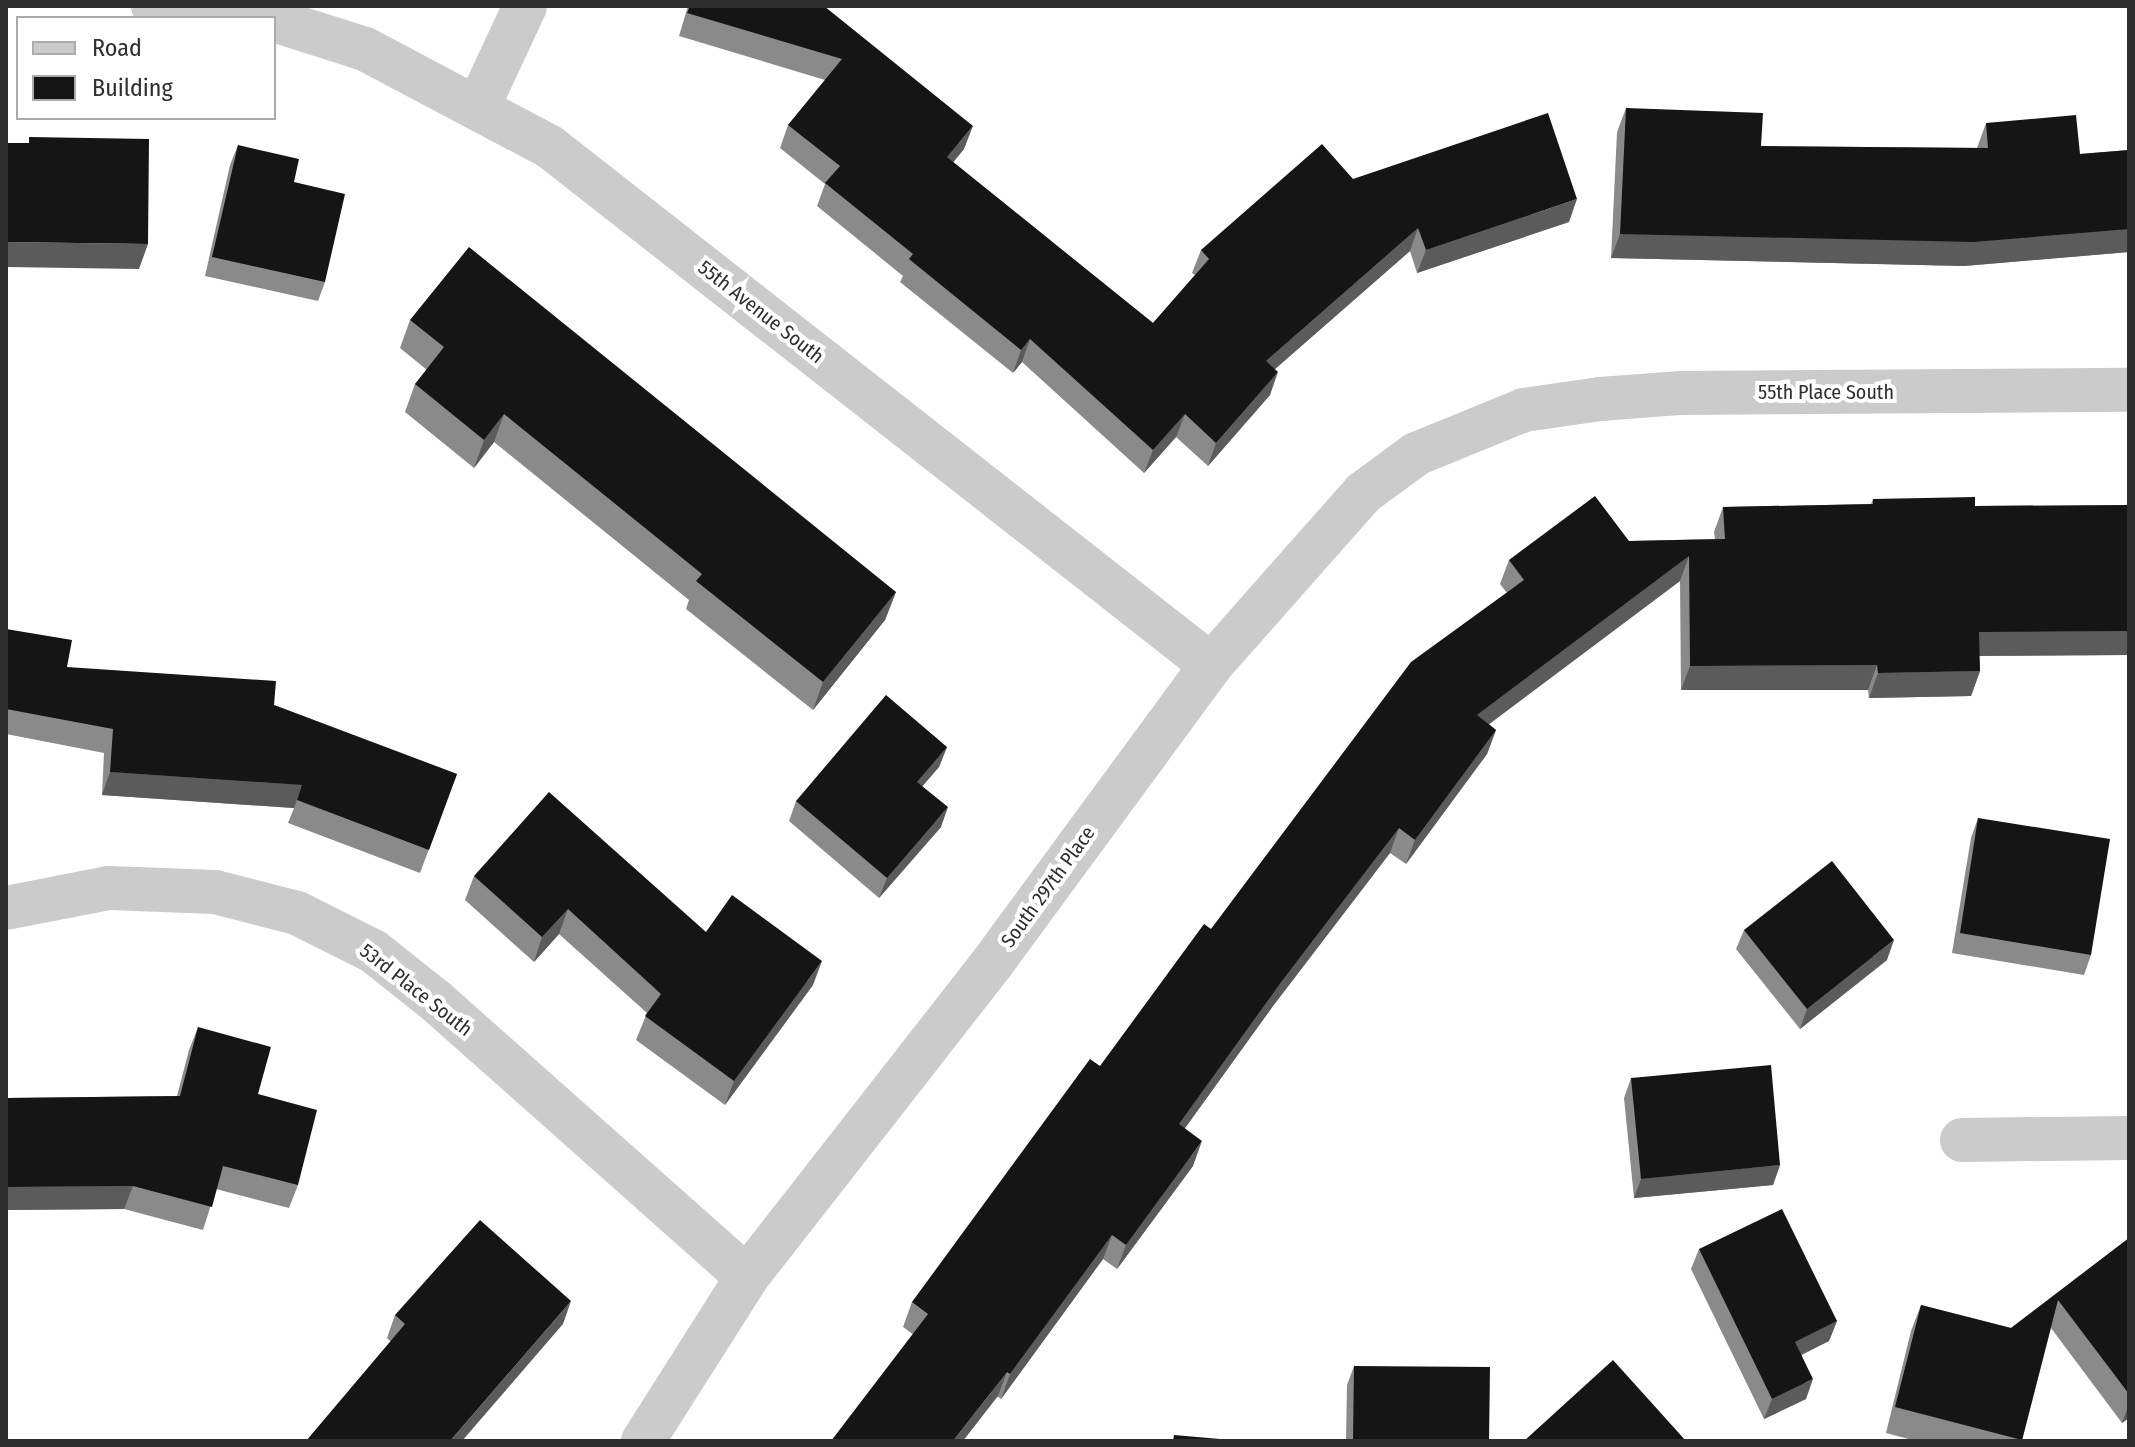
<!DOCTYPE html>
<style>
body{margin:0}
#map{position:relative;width:2135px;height:1447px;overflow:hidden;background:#fff;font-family:"Fira Sans Condensed",sans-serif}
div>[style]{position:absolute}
.street>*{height:44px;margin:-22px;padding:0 22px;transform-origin:22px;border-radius:22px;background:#cbcbcb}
.wall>*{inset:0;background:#8a8a8a}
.shaded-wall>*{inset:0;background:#5b5b5b}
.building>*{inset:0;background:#151515}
span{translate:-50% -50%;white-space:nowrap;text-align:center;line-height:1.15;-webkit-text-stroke:8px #fff;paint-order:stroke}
.street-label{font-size:20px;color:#2e2e2e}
.frame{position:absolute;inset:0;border:8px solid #2e2e2e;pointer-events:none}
.legend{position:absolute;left:16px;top:16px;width:260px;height:104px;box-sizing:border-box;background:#fff;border:2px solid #ababab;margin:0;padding:10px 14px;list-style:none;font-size:24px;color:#2e2e2e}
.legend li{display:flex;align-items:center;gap:16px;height:40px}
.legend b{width:40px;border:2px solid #ababab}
</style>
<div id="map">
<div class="street">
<div style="left:153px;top:6px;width:112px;rotate:6.2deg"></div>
<div style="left:274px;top:20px;width:96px;rotate:17.7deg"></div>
<div style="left:365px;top:49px;width:209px;rotate:27.9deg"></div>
<div style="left:550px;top:147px;width:840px;rotate:38.08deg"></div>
<div style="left:478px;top:107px;width:111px;rotate:-65deg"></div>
<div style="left:6px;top:908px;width:105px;rotate:-11deg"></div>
<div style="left:109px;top:888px;width:106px;rotate:2.2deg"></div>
<div style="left:215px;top:892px;width:85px;rotate:14.4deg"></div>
<div style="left:297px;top:913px;width:85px;rotate:26.6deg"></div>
<div style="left:373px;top:951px;width:80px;rotate:38.4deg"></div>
<div style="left:436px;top:1001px;width:416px;rotate:41.6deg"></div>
<div style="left:1962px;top:1140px;width:167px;rotate:-0.7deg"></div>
<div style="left:643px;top:1441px;width:194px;rotate:-57.6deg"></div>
<div style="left:747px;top:1277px;width:400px;rotate:-52deg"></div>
<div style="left:993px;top:962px;width:368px;rotate:-53.7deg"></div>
<div style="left:1211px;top:665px;width:230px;rotate:-48.5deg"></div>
<div style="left:1363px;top:493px;width:66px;rotate:-36.3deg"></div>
<div style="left:1416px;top:454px;width:117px;rotate:-22.2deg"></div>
<div style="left:1524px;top:410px;width:77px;rotate:-8.2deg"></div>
<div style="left:1600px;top:399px;width:79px;rotate:-4.3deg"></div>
<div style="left:1679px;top:393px;width:450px;rotate:-0.4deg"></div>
</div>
<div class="wall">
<div style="clip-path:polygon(688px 6px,824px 6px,964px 149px,953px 162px,1153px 323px,1195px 275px,1192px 273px,1201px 250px,1353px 179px,1569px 222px,1417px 273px,1410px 251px,1275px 369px,1270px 395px,1208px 466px,1176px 437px,1144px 473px,1022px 362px,1013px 373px,900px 282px,903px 276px,817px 206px,825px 184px,780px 148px,788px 125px,825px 80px,679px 36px)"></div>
<div style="clip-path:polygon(1626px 108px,1761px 146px,1977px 148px,1986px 123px,2080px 154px,2129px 150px,2129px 252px,1964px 266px,1611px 258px,1617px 132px)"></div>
<div style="clip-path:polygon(238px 145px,294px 182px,325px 282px,318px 301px,205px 276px,230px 165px)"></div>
<div style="clip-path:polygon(410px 320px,896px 592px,885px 620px,813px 710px,686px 609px,689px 600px,494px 442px,474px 468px,405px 412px,415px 384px,427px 370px,400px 348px)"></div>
<div style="clip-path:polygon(1873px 499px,1975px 506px,2129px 505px,2129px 655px,1979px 656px,1980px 671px,1971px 696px,1869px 698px,1868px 690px,1681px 690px,1680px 581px,1489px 724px,1496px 730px,1487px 754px,1406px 864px,1390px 853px,1273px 1006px,1185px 1128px,1193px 1166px,1117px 1269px,1103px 1259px,1001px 1399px,903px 1327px,912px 1302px,1211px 929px,1507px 593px,1500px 584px,1509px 560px,1629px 541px,1715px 539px,1714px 532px,1723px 507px,1871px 504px)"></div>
<div style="clip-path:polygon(6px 629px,67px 667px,274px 705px,457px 774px,420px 873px,288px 823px,294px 808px,102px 795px,104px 753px,6px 734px)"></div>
<div style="clip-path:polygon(947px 747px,939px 767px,922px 786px,941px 827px,879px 898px,789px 821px,796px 801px)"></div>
<div style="clip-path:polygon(1978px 818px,2091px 955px,2084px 975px,1952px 953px,1971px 838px)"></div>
<div style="clip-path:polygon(474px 876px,706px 932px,813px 985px,725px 1105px,636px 1040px,647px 1013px,559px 934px,534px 962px,465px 900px)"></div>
<div style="clip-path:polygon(1744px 930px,1887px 960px,1800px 1029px,1736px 949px)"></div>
<div style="clip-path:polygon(198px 1027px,258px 1094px,298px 1185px,289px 1208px,216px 1189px,203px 1230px,124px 1209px,6px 1210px,6px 1098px,177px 1096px,189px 1050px)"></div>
<div style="clip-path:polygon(1631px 1078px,1780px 1165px,1773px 1185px,1634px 1198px,1624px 1098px)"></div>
<div style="clip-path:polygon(2129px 1238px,2129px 1418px,2122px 1423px,2051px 1328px,2022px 1441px,1916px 1441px,1886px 1433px,1911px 1331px,1921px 1305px,2011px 1328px)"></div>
<div style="clip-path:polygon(1699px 1249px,1837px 1321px,1829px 1341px,1802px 1355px,1806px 1399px,1764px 1419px,1691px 1269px)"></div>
<div style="clip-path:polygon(395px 1315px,563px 1324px,390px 1341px,387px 1338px)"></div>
<div style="clip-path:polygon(1354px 1366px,1489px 1441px,1346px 1441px,1347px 1385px)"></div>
</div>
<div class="shaded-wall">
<div style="clip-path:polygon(973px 126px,964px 149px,939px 180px,947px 157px)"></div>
<div style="clip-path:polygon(1577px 199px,1569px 222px,1417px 273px,1426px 250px)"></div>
<div style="clip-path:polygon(1418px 228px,1410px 251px,1258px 384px,1266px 361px)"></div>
<div style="clip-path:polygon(2129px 229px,2129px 252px,1964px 266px,1611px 258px,1620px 234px)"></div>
<div style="clip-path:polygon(6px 242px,148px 244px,139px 269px,6px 267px)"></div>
<div style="clip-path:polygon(1030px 339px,1022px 362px,1013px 373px,1021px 350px)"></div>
<div style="clip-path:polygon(1278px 372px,1270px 395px,1208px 466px,1216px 443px)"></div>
<div style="clip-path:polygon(504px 414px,494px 442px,474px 468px,484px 440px)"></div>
<div style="clip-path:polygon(1185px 414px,1176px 437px,1144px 473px,1153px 450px)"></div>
<div style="clip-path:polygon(1689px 556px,1680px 581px,1468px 740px,1477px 715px)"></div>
<div style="clip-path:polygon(896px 592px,885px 620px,813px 710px,823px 682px)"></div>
<div style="clip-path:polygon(2129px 631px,2129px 655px,1970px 656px,1979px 632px)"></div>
<div style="clip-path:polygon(1877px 665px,1868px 690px,1681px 690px,1690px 666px)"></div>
<div style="clip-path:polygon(1980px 671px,1971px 696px,1869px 698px,1878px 673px)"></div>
<div style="clip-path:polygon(1496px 730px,1487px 754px,1406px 864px,1415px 840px)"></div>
<div style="clip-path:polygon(947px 747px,939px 767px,909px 802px,917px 782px)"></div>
<div style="clip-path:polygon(110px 772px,302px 785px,294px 808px,102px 795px)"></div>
<div style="clip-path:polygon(948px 807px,941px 827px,879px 898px,887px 878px)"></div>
<div style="clip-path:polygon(1399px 828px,1390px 853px,1273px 1006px,1170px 1149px,1179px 1124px,1282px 981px)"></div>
<div style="clip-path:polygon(568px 909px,559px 934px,534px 962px,542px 937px)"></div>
<div style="clip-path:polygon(1894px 940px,1887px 960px,1800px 1029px,1807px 1009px)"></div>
<div style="clip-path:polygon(822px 961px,813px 985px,725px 1105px,734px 1081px)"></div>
<div style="clip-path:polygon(1202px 1141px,1193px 1166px,1117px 1269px,1126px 1245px)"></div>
<div style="clip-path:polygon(1780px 1165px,1773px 1185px,1634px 1198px,1641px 1179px)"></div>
<div style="clip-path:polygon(133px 1186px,124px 1209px,6px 1210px,6px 1187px)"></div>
<div style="clip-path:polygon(1112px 1235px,1103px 1259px,1001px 1399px,1010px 1374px)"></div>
<div style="clip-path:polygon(571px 1301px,563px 1324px,462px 1441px,450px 1441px)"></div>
<div style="clip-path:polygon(1837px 1321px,1829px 1341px,1788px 1361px,1795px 1342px)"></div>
<div style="clip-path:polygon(1007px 1372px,998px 1396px,963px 1441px,953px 1441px)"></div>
<div style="clip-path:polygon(1813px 1379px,1806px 1399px,1764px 1419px,1772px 1399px)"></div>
<div style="clip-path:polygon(2129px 1404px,2129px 1418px,2122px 1423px)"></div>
</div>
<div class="building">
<div style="clip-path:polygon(690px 6px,824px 6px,973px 126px,947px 157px,1153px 323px,1209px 259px,1201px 250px,1322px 144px,1353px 179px,1548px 113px,1577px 199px,1426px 250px,1418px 228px,1266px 361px,1278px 372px,1216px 443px,1185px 414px,1153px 450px,1030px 339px,1021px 350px,909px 259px,913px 254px,825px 183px,840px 166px,788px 125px,842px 59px,687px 13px)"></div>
<div style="clip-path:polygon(1626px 108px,1763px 113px,1761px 146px,1988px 148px,1986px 123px,2076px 115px,2080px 154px,2129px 150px,2129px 229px,1973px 242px,1620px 234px)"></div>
<div style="clip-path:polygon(29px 137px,149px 139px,148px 244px,6px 242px,6px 143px,29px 143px)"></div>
<div style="clip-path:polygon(238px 145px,299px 159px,294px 182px,345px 194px,325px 282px,212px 257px)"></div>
<div style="clip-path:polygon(469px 247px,896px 592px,823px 682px,696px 581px,702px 574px,504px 414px,484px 440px,415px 384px,444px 347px,410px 320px)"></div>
<div style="clip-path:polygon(1595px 496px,1629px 541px,1725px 539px,1723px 507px,1873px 504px,1873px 499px,1975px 497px,1975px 506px,2129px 505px,2129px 631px,1979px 632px,1980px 671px,1878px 673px,1877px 665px,1690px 666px,1689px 556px,1477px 715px,1496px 730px,1415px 840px,1399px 828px,1282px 981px,1179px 1124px,1202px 1141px,1126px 1245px,1112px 1235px,1010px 1374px,1007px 1372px,953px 1441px,831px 1441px,928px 1314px,912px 1302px,1090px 1059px,1100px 1066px,1204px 924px,1211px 929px,1411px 662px,1524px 580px,1509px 560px)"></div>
<div style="clip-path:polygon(6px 629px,72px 640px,67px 667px,276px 681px,274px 705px,457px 774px,429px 850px,297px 800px,302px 785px,110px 772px,113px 729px,6px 709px)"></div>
<div style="clip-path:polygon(886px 695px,947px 747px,917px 782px,948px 807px,887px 878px,796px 801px)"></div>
<div style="clip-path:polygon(549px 792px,706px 932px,732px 895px,822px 961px,734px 1081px,645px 1016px,661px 994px,568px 909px,542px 937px,474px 876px)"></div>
<div style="clip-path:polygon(1978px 818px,2110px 839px,2091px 955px,1960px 933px)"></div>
<div style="clip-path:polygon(1832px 861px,1894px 940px,1807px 1009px,1744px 930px)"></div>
<div style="clip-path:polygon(198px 1027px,271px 1047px,258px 1094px,317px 1110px,298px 1185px,223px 1166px,212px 1207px,133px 1186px,6px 1187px,6px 1098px,180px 1096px)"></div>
<div style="clip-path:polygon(1771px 1065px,1780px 1165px,1641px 1179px,1631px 1078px)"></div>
<div style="clip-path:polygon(1782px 1209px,1837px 1321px,1795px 1342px,1813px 1379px,1772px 1399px,1699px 1249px)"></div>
<div style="clip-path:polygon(480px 1220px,571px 1301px,450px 1441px,306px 1441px,405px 1324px,395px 1315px)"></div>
<div style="clip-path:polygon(2129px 1238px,2129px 1394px,2058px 1300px,2022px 1440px,1895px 1407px,1921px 1305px,2011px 1328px)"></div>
<div style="clip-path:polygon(1613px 1360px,1686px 1441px,1524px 1441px)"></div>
<div style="clip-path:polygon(1354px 1366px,1490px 1367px,1489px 1441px,1353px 1441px)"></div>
<div style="clip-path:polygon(1174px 1435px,1243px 1441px,1173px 1441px)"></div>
</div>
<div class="street-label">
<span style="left:761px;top:312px;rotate:38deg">55th Avenue South</span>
<span style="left:1826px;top:392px">55th Place South</span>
<span style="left:1048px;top:887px;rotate:-54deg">South 297th Place</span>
<span style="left:416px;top:990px;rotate:38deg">53rd Place South</span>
</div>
<div class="frame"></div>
<ul class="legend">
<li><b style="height:10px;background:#cbcbcb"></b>Road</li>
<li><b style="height:22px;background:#151515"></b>Building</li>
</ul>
</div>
